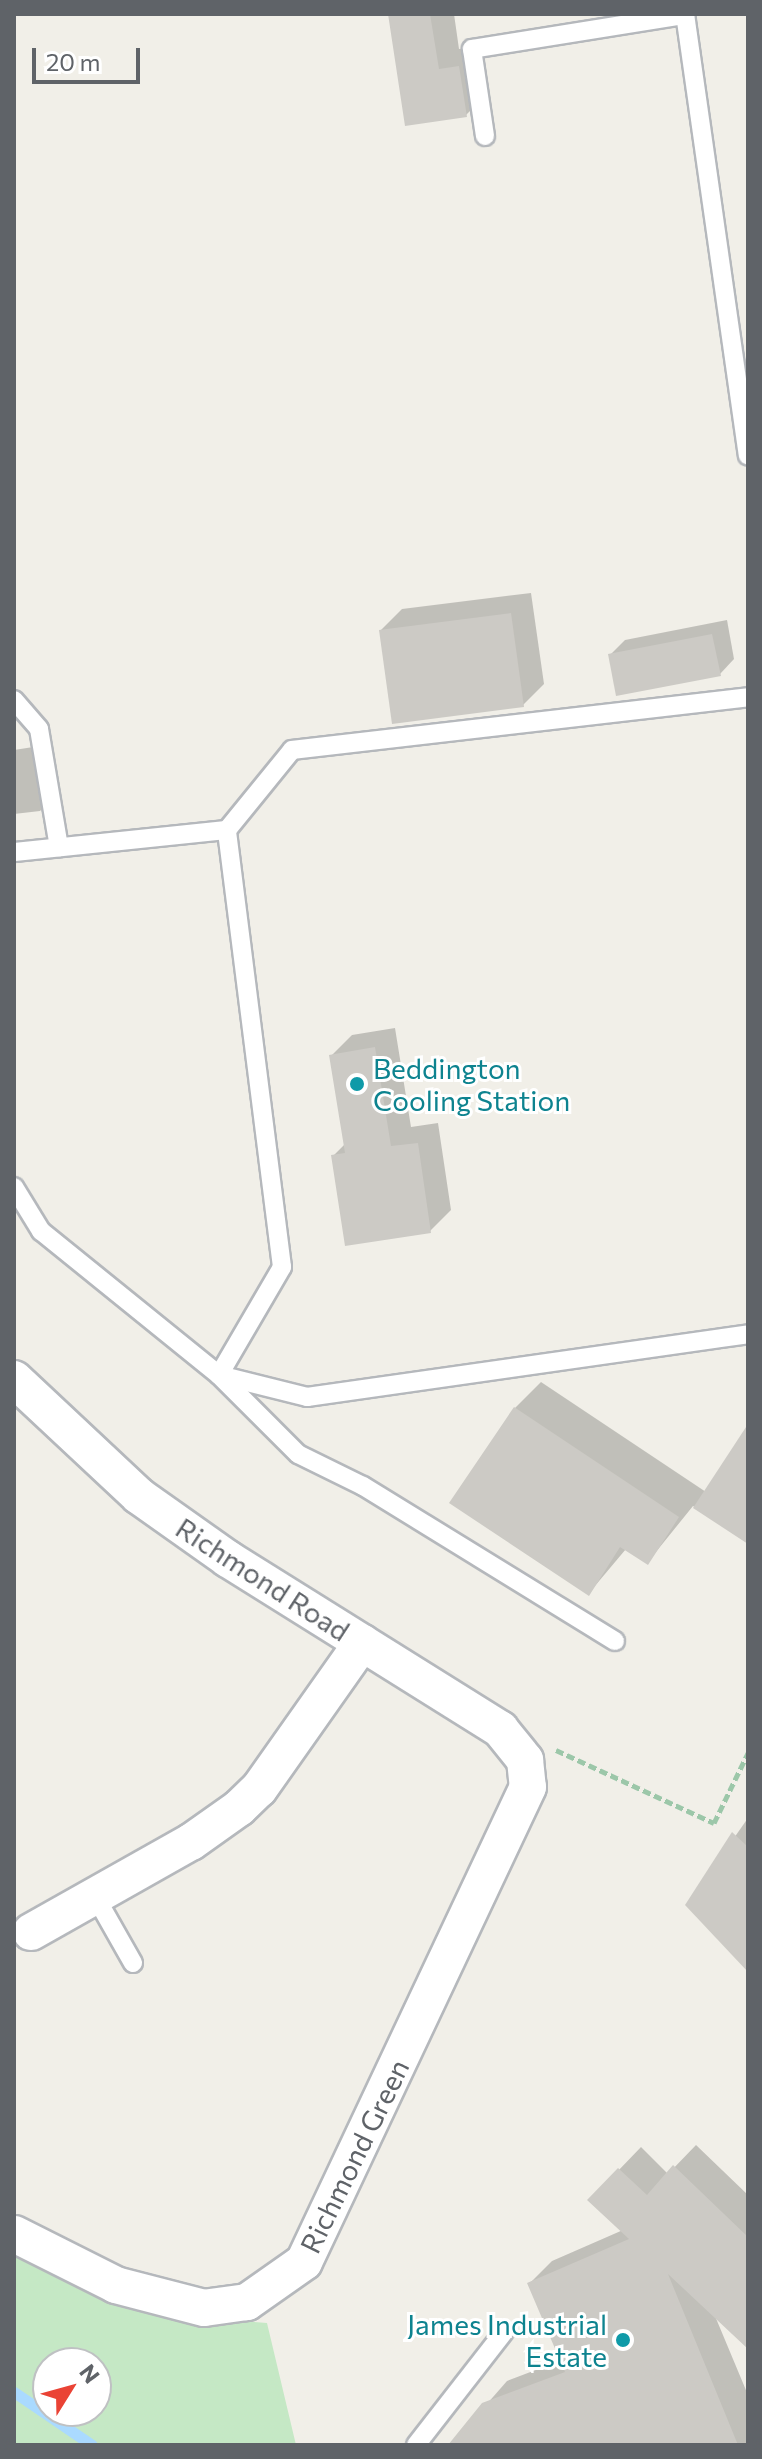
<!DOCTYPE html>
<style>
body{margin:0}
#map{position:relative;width:762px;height:2459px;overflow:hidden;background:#f1efe8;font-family:Commissioner,sans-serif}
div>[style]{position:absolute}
.green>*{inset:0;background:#c5e8c5}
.shadow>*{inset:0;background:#0003}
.stream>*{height:11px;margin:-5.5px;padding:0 5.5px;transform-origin:5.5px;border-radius:5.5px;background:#aadaff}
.building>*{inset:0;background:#cccac5}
.path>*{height:5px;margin-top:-2.5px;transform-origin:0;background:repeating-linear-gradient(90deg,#9cc7a9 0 8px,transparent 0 12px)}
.roads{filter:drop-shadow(2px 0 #b5b8bc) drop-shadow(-2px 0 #b5b8bc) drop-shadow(0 2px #b5b8bc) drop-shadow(0 -2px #b5b8bc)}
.lane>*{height:18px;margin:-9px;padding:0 9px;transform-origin:9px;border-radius:9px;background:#fff}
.street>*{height:36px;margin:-18px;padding:0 18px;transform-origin:18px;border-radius:18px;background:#fff}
.dots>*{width:22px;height:22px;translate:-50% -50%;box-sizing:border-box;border:4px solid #fff;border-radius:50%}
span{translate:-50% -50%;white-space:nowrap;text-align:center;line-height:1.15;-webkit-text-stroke:6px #fff;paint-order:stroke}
.culture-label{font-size:28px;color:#0d838f}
.left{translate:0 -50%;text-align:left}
.right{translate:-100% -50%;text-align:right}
.street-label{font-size:28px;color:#5f6368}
.frame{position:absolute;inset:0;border:16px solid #5f6368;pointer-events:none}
.north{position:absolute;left:32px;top:2347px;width:80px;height:80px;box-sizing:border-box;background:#fff;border:2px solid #bfc1c3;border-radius:50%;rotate:53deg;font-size:22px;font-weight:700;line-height:32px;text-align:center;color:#5f6368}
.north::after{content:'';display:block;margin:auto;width:28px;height:36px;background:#ea4335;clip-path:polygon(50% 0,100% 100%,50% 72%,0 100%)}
.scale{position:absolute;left:32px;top:48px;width:108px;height:36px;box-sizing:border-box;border:4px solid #5f6368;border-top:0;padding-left:10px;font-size:24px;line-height:28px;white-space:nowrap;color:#5f6368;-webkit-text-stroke:6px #fff;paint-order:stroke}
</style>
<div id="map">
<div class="green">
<div style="clip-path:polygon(evenodd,14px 2238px,172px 2315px,267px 2323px,296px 2445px,14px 2445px,14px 2238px,48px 2363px,96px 2363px,96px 2411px,48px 2411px,48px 2363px)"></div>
</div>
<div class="shadow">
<div style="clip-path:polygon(390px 14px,454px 14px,459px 49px,480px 46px,487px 94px,466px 115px)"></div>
<div style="clip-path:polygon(531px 593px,544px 684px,523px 705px,381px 630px,402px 609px)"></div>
<div style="clip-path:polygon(727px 620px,734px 659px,720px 674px,610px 655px,625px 640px)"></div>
<div style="clip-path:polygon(46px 745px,55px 796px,40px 811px,14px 814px,14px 750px)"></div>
<div style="clip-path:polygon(395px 1028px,411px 1127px,438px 1123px,451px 1210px,430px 1231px,333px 1156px,346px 1143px,331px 1056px,352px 1035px)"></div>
<div style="clip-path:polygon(541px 1382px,706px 1492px,748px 1430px,748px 1542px,693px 1506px,647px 1563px,626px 1549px,589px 1593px,515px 1408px)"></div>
<div style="clip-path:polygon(748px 1818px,748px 1966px,687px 1905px)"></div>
<div style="clip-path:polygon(696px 2145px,748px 2195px,748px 2341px,715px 2316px,748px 2395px,748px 2445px,451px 2445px,507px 2381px,562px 2360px,530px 2283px,552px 2261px,623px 2230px,590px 2200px,641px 2147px,668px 2174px)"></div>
</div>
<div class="stream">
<div style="left:14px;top:2392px;width:94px;rotate:34.2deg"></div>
</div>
<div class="building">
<div style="clip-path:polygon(388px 14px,430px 14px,439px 69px,459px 66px,467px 117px,405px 126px)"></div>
<div style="clip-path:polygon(511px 613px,524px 707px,392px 724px,379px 630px)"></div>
<div style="clip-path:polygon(712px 634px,721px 676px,616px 696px,608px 654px)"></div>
<div style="clip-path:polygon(375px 1047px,391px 1146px,418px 1143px,431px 1233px,345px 1246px,331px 1155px,345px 1153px,329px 1055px)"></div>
<div style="clip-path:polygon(514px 1407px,679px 1517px,648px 1565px,620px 1547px,589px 1596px,449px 1503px)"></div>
<div style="clip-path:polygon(748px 1424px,748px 1544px,693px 1508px)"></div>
<div style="clip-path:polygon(732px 1832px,748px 1847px,748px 1972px,685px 1905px)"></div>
<div style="clip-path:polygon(673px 2165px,748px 2237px,748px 2349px,668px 2274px,738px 2445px,448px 2445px,482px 2403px,565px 2372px,527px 2283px,629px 2239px,587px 2200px,618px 2168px,647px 2195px)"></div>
</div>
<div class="path">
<div style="left:556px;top:1750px;width:174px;rotate:24.8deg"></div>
<div style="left:714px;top:1823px;width:78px;rotate:-64.1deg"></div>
</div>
<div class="roads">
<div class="lane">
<div style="left:685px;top:14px;width:446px;rotate:81.9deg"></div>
<div style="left:485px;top:136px;width:88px;rotate:-98.5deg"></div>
<div style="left:472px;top:49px;width:216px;rotate:-9.1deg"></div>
<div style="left:14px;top:700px;width:38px;rotate:49deg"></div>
<div style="left:39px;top:729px;width:120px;rotate:80.4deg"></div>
<div style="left:14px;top:852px;width:214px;rotate:-5.9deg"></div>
<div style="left:14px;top:1187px;width:52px;rotate:58.5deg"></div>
<div style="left:41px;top:1231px;width:229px;rotate:39deg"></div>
<div style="left:219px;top:1375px;width:91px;rotate:14deg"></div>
<div style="left:307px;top:1397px;width:445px;rotate:-8.1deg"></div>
<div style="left:615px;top:1641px;width:296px;rotate:-148.4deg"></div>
<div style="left:363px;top:1486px;width:72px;rotate:-153.8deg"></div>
<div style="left:298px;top:1454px;width:112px;rotate:-135deg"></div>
<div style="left:219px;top:1375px;width:125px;rotate:-59.7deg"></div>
<div style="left:282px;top:1267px;width:440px;rotate:-97.2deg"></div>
<div style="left:227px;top:830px;width:103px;rotate:-50.9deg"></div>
<div style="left:292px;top:750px;width:459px;rotate:-6.6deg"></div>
<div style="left:95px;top:1896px;width:77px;rotate:60.4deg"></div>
<div style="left:416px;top:2445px;width:143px;rotate:-52.1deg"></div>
</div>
<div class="street">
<div style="left:14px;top:1379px;width:171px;rotate:43.1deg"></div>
<div style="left:139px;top:1496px;width:109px;rotate:35.3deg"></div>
<div style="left:228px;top:1559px;width:321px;rotate:32deg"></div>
<div style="left:500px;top:1729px;width:40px;rotate:51deg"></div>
<div style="left:525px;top:1760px;width:27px;rotate:84deg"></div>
<div style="left:528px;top:1787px;width:525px;rotate:115.25deg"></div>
<div style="left:304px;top:2262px;width:70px;rotate:144.9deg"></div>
<div style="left:247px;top:2302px;width:43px;rotate:172.1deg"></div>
<div style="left:204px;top:2308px;width:91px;rotate:-165.4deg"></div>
<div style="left:116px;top:2285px;width:114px;rotate:-153.4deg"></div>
<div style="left:31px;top:1932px;width:184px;rotate:-29.4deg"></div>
<div style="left:191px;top:1842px;width:59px;rotate:-35.3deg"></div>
<div style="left:239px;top:1808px;width:28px;rotate:-44deg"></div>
<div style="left:259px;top:1789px;width:179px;rotate:-54.8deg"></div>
</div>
</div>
<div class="dots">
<div style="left:357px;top:1084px;background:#0f9aa8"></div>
<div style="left:623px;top:2340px;background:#0f9aa8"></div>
</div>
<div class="culture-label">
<span class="left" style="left:373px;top:1084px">Beddington<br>Cooling Station</span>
<span class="right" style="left:607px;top:2340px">James Industrial<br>Estate</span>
</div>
<div class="street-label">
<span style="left:263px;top:1579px;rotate:33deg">Richmond Road</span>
<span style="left:354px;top:2156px;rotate:-64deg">Richmond Green</span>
</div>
<div class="frame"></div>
<div class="north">N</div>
<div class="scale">20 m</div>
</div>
